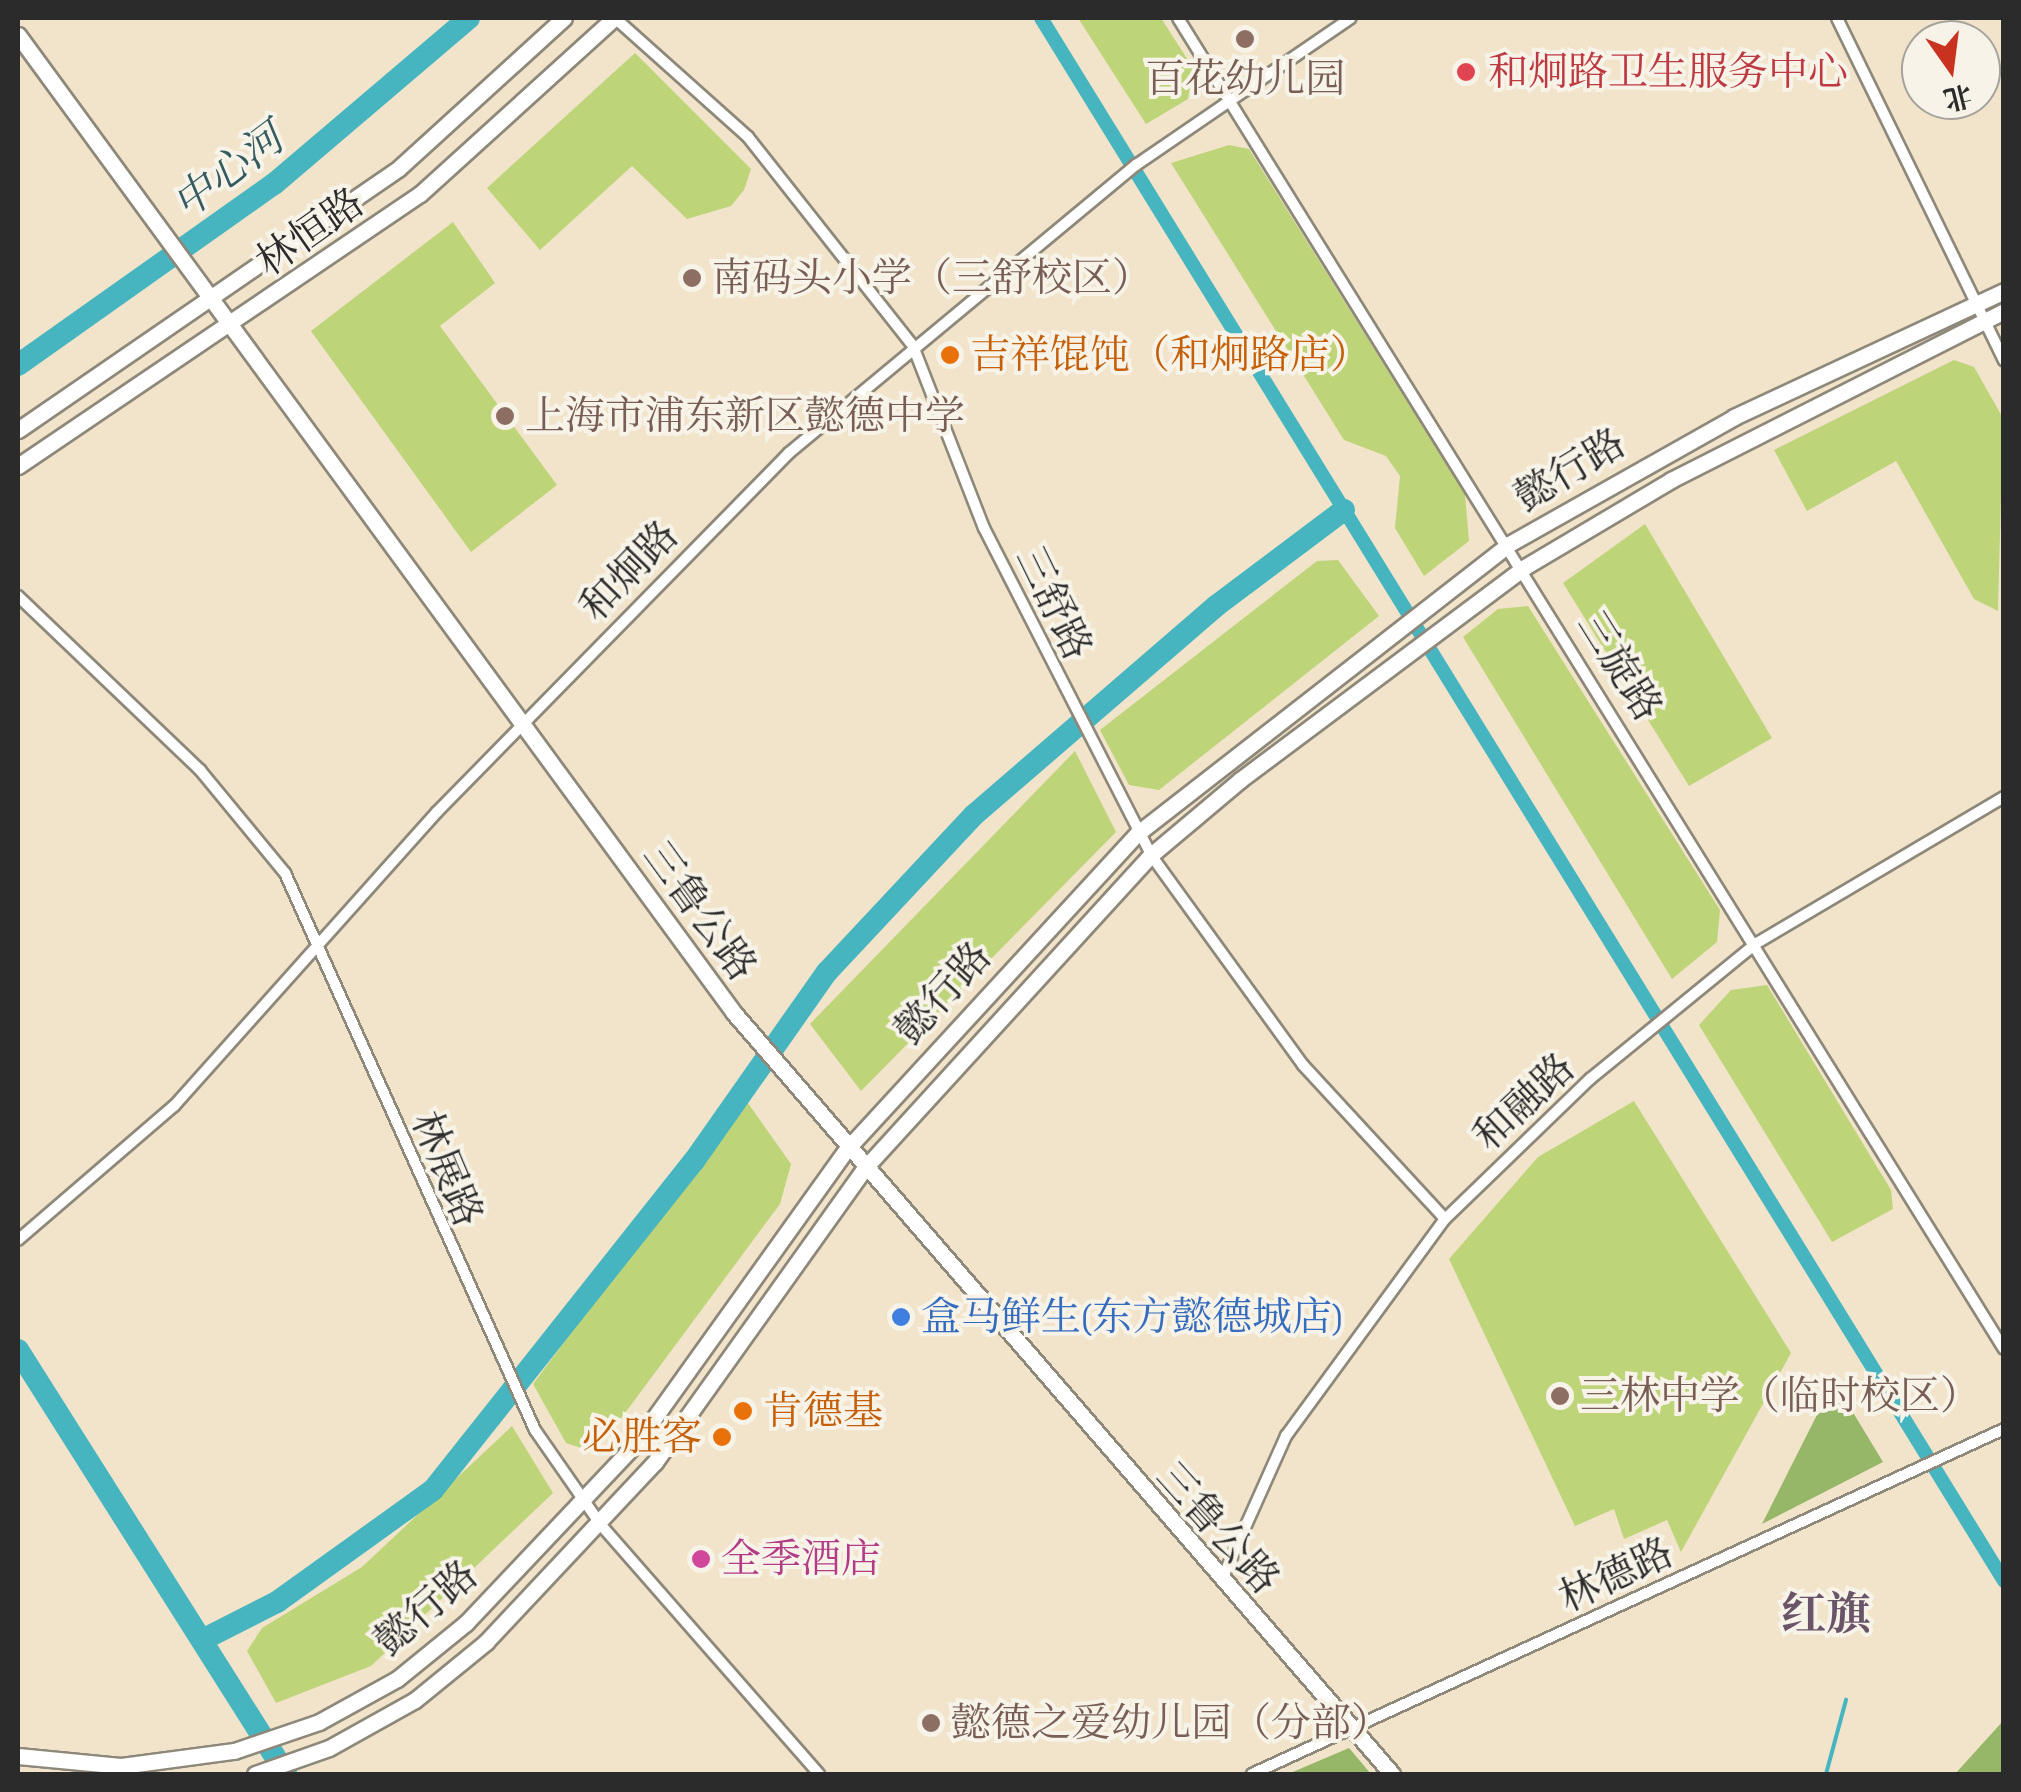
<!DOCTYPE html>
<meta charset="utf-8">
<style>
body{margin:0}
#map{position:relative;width:2021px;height:1792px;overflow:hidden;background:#f1e4ca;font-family:Alegreya,"Noto Serif SC",serif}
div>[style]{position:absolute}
.green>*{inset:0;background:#bed478}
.forest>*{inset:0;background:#96b668}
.stream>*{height:4px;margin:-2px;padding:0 2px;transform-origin:2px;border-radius:2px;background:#46b5c0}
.canal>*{height:14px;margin:-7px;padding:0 7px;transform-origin:7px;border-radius:7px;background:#46b5c0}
.river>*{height:22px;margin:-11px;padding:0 11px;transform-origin:11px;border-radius:11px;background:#46b5c0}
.roads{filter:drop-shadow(2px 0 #8e887a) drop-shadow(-2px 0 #8e887a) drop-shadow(0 2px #8e887a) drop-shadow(0 -2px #8e887a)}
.street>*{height:10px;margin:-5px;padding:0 5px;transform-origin:5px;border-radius:5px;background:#fff}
.secondary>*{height:15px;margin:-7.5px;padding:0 7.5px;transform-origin:7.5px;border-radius:7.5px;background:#fff}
.dots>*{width:28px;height:28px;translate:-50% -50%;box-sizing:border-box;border:5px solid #f7f3e8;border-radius:50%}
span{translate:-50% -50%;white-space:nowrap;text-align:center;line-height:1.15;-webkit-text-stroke:8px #f7f3e8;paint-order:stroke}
.health-label{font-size:40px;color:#be3a42}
.left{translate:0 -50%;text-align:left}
.education-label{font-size:40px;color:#785e54}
.street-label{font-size:40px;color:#2b2b2b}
.food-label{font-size:40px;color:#c56008}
.right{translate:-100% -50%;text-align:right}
.shop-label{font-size:40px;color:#366cbe}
.hotel-label{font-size:40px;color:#b23c85}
.water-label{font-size:42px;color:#345b5f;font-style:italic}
.quarter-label{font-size:45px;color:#695468;font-weight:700}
.frame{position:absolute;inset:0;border:20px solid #2b2b2b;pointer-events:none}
.north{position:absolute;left:1901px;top:20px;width:100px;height:100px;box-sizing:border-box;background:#f7f3e8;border:2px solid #a5a39c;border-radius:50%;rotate:166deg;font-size:28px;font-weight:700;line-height:40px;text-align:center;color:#2b2b2b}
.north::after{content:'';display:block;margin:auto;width:35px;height:45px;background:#c8321e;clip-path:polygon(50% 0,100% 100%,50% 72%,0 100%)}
</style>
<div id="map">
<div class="green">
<div style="clip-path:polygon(1078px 18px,1161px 18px,1193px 68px,1188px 99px,1146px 124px)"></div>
<div style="clip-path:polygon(635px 53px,751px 169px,744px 190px,731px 206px,687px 219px,632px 166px,540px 250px,487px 188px)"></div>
<div style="clip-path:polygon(1229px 145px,1249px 149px,1465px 494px,1469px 541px,1424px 576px,1395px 528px,1400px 476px,1386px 456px,1344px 440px,1171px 163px)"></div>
<div style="clip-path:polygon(453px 222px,495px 283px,440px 326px,557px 485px,471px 552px,311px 331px)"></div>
<div style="clip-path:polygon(1954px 360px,1974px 367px,2003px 418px,1998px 611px,1974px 599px,1896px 461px,1807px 511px,1774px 450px)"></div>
<div style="clip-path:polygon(1645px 524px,1772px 738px,1689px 786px,1563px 583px)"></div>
<div style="clip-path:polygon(1338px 560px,1379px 616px,1159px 790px,1129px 785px,1100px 730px,1317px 561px)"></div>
<div style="clip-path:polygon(1528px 606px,1720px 910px,1717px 942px,1672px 979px,1463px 637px,1498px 609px)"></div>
<div style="clip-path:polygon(1075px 751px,1116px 832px,861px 1091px,810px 1024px)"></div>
<div style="clip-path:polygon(1767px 985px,1891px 1190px,1893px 1209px,1832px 1242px,1699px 1025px,1731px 990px)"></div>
<div style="clip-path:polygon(745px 1099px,791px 1164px,780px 1204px,608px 1436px,587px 1450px,566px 1443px,533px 1384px)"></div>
<div style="clip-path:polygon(1634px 1101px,1791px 1353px,1681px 1552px,1667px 1520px,1624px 1539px,1614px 1509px,1575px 1526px,1449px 1259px,1538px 1157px)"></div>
<div style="clip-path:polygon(512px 1426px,553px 1493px,371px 1666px,276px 1703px,247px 1651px,262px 1628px,362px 1567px)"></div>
</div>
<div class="forest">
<div style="clip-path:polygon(1834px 1381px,1883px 1462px,1762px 1524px)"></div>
<div style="clip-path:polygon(2003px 1721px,2003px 1774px,1955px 1774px)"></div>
<div style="clip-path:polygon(1349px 1748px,1371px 1774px,1288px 1774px)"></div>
</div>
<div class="stream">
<div style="left:1826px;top:1774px;width:77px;rotate:-74.9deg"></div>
</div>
<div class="canal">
<div style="left:1041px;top:18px;width:1836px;rotate:58.36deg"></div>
</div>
<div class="river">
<div style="left:18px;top:365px;width:314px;rotate:-35.3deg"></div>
<div style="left:274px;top:184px;width:256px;rotate:-40.4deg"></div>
<div style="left:18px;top:1350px;width:502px;rotate:57.7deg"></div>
<div style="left:206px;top:1638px;width:80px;rotate:-26.9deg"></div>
<div style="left:277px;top:1602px;width:192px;rotate:-35.7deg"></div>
<div style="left:433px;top:1490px;width:420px;rotate:-51.6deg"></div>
<div style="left:694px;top:1161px;width:231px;rotate:-54.9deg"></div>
<div style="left:827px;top:972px;width:215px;rotate:-46.9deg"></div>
<div style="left:974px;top:815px;width:320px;rotate:-40.8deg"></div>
<div style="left:1216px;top:606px;width:160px;rotate:-36.9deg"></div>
</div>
<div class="roads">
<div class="street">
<div style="left:615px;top:18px;width:178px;rotate:41.8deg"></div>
<div style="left:748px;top:137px;width:266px;rotate:51.7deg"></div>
<div style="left:913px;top:346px;width:195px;rotate:68.7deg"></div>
<div style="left:984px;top:528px;width:367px;rotate:62.9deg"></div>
<div style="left:1151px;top:855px;width:259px;rotate:54.1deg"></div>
<div style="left:1303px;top:1065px;width:209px;rotate:47.3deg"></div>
<div style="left:1178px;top:18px;width:1566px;rotate:58.18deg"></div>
<div style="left:1837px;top:18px;width:381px;rotate:64deg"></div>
<div style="left:18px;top:596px;width:252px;rotate:43.7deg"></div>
<div style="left:200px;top:770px;width:134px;rotate:50.5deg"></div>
<div style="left:285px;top:873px;width:611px;rotate:65.83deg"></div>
<div style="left:535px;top:1430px;width:116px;rotate:55.2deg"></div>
<div style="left:601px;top:1525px;width:331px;rotate:48.8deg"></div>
<div style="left:18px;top:1240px;width:206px;rotate:-40.7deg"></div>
<div style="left:174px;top:1106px;width:394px;rotate:-48.2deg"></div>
<div style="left:437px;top:812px;width:503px;rotate:-45.56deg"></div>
<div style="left:789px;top:453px;width:451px;rotate:-39.7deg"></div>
<div style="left:1136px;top:165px;width:260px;rotate:-34.4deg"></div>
<div style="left:1222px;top:1579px;width:157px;rotate:-65.9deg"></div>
<div style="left:1286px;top:1436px;width:269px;rotate:-53.8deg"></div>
<div style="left:1445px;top:1219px;width:202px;rotate:-44deg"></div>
<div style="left:1590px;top:1079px;width:215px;rotate:-39.2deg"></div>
<div style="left:1757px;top:943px;width:287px;rotate:-30.6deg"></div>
<div style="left:1252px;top:1774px;width:827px;rotate:-24.64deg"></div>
</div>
<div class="secondary">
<div style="left:18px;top:35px;width:1212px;rotate:53.79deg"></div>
<div style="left:734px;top:1013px;width:1006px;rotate:49.15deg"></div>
<div style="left:18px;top:430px;width:462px;rotate:-34.5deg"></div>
<div style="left:399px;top:168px;width:223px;rotate:-42.3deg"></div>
<div style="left:18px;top:466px;width:485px;rotate:-34.1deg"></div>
<div style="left:420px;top:194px;width:262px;rotate:-42.2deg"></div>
<div style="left:18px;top:1756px;width:103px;rotate:5.5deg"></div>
<div style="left:121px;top:1766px;width:114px;rotate:-7.6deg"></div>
<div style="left:234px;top:1751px;width:90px;rotate:-18.8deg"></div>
<div style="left:319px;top:1722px;width:89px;rotate:-28.9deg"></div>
<div style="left:397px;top:1679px;width:89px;rotate:-39.1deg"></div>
<div style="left:466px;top:1623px;width:249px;rotate:-46.6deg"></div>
<div style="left:637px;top:1442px;width:360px;rotate:-54.4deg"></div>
<div style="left:847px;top:1149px;width:430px;rotate:-47.4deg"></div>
<div style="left:1138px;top:833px;width:470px;rotate:-37.9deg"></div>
<div style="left:1509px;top:544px;width:258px;rotate:-29.4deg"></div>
<div style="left:1734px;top:417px;width:298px;rotate:-25deg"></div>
<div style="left:255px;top:1774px;width:78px;rotate:-19.4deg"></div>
<div style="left:329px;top:1748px;width:98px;rotate:-29.2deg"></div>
<div style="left:415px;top:1700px;width:92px;rotate:-39.2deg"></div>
<div style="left:486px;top:1642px;width:247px;rotate:-46.8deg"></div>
<div style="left:655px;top:1462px;width:360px;rotate:-54.5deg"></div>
<div style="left:864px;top:1169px;width:425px;rotate:-47.6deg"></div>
<div style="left:1151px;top:855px;width:116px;rotate:-40.1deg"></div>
<div style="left:1240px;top:780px;width:354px;rotate:-36.8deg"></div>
<div style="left:1523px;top:568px;width:172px;rotate:-30.7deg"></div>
<div style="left:1671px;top:480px;width:373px;rotate:-26.9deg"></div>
</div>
</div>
<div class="dots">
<div style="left:1245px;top:39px;background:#8d6e63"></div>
<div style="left:1466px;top:72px;background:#e0444e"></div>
<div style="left:692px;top:278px;background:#8d6e63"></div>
<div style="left:950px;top:355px;background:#e8710a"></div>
<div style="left:505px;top:416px;background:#8d6e63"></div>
<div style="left:901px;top:1317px;background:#3f7fe0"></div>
<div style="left:1560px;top:1396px;background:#8d6e63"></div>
<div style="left:743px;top:1411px;background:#e8710a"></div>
<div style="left:722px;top:1437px;background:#e8710a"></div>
<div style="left:701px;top:1559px;background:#d1479c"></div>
<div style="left:931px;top:1723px;background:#8d6e63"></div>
</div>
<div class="health-label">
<span class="left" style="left:1488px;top:72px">和炯路卫生服务中心</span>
</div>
<div class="education-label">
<span style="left:1245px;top:79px">百花幼儿园</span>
<span class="left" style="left:712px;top:278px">南码头小学（三舒校区）</span>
<span class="left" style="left:525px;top:416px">上海市浦东新区懿德中学</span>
<span class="left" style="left:1580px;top:1396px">三林中学（临时校区）</span>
<span class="left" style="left:951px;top:1723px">懿德之爱幼儿园（分部）</span>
</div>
<div class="street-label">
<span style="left:310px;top:232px;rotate:-35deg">林恒路</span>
<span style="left:1570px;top:470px;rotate:-31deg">懿行路</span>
<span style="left:629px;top:571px;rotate:-46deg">和炯路</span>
<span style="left:1054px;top:603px;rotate:64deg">三舒路</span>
<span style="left:1620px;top:666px;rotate:58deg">三旋路</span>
<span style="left:700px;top:911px;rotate:54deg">三鲁公路</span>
<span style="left:943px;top:993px;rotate:-48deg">懿行路</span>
<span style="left:1524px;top:1102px;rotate:-43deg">和融路</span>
<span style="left:447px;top:1169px;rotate:67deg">林展路</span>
<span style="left:1218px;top:1528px;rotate:48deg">三鲁公路</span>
<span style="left:1616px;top:1575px;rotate:-25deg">林德路</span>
<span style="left:426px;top:1608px;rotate:-41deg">懿行路</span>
</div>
<div class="food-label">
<span class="left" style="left:970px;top:355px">吉祥馄饨（和炯路店）</span>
<span class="left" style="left:763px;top:1411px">肯德基</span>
<span class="right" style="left:702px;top:1437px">必胜客</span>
</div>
<div class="shop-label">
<span class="left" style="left:921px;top:1317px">盒马鲜生(东方懿德城店)</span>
</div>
<div class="hotel-label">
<span class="left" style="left:721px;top:1559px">全季酒店</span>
</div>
<div class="water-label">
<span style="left:228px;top:171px;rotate:-37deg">中心河</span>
</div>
<div class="quarter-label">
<span style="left:1826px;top:1615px">红旗</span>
</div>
<div class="frame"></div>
<div class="north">北</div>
</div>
